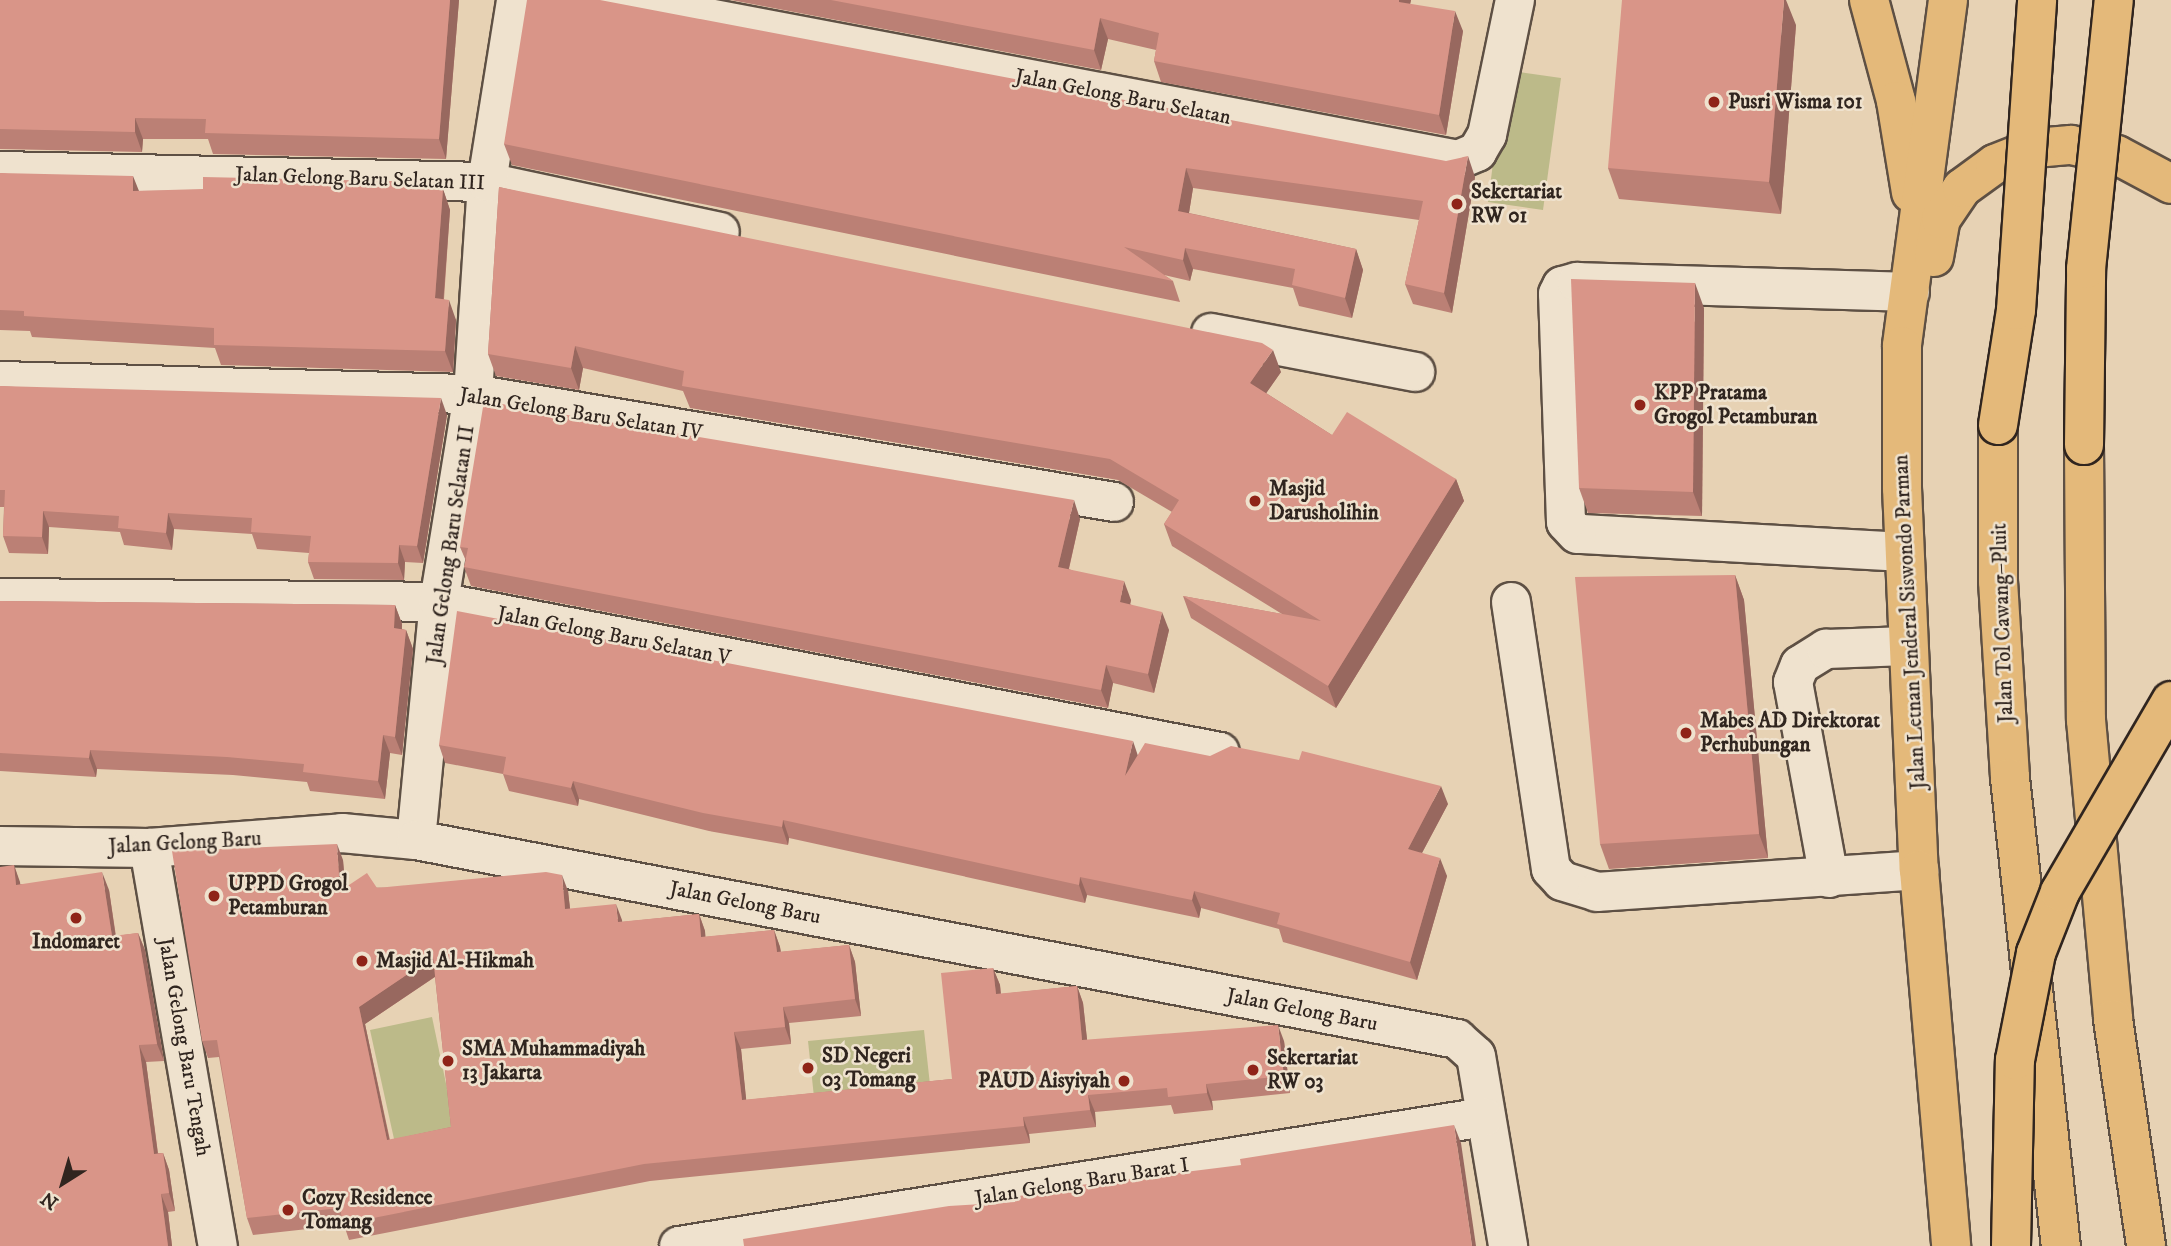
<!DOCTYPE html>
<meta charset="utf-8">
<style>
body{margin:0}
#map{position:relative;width:2171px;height:1246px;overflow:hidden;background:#e7d2b4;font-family:"IM FELL DW Pica",serif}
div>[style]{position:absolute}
.green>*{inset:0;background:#bcba89}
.roads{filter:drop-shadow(2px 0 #5e5044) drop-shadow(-2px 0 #5e5044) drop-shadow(0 2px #5e5044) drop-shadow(0 -2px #5e5044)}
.minor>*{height:38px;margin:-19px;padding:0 19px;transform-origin:19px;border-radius:19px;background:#efe2ce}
.highway>*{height:38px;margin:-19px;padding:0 19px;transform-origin:19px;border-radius:19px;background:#e4b97a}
.bridges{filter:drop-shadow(2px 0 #30251f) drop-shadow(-2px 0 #30251f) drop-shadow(0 2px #30251f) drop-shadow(0 -2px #30251f)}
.highway-bridge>*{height:38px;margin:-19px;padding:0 19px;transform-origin:19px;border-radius:19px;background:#e4b97a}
.wall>*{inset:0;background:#bb8075}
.shaded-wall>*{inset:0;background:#98685f}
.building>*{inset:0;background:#d99588}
.dots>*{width:19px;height:19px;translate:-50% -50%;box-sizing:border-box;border:4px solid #efe2ce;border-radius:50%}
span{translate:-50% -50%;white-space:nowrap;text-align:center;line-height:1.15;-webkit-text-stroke:5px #efe2ce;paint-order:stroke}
.street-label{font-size:21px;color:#30251f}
.poi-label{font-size:21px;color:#30251f;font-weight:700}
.left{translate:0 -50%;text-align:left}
.right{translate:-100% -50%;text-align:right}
.north{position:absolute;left:28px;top:1148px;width:70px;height:70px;-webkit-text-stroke:5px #efe2ce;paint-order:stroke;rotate:217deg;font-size:19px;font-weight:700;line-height:28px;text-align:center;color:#30251f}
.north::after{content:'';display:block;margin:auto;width:24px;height:32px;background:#30251f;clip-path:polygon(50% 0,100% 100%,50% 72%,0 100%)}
</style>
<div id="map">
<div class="green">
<div style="clip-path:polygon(1505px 70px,1561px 78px,1543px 210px,1488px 202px)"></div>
<div style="clip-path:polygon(432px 1017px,457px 1136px,396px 1148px,370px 1030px)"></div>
<div style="clip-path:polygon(924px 1030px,930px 1085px,814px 1097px,808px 1041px)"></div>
</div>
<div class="roads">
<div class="minor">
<div style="left:613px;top:0;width:860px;rotate:10.72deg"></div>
<div style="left:1458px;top:160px;width:21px;rotate:-23deg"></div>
<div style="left:1477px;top:152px;width:20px;rotate:-60deg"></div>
<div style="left:1487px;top:135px;width:138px;rotate:-78.3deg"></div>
<div style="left:0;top:171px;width:487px;rotate:1.3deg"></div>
<div style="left:487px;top:182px;width:238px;rotate:12.1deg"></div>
<div style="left:1211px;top:333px;width:208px;rotate:10.8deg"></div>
<div style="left:0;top:381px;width:473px;rotate:1.6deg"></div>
<div style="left:473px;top:394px;width:650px;rotate:9.56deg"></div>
<div style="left:1904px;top:552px;width:327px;rotate:-176.8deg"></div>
<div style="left:1577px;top:534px;width:16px;rotate:-133deg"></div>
<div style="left:1566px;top:522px;width:228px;rotate:-92deg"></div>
<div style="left:1558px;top:294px;width:9px;rotate:-63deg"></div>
<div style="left:1562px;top:286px;width:16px;rotate:-15deg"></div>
<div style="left:1577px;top:282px;width:333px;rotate:1.7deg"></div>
<div style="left:0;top:598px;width:439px;rotate:0.5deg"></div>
<div style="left:439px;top:602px;width:795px;rotate:10.87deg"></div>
<div style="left:1511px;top:602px;width:270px;rotate:81.5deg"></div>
<div style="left:1551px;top:869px;width:16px;rotate:47deg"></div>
<div style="left:1562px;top:881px;width:37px;rotate:17deg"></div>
<div style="left:1597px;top:892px;width:323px;rotate:-3.9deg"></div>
<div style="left:416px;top:840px;width:239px;rotate:-84.5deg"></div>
<div style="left:439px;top:602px;width:211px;rotate:-80.7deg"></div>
<div style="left:473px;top:394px;width:212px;rotate:-86.2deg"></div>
<div style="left:487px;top:182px;width:184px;rotate:-80.9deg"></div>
<div style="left:0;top:846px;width:149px;rotate:0.8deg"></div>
<div style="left:149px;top:848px;width:194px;rotate:-4.4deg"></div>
<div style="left:342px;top:833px;width:74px;rotate:5.4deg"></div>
<div style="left:416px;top:840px;width:1060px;rotate:10.82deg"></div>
<div style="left:1457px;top:1039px;width:25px;rotate:42deg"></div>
<div style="left:1476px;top:1056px;width:193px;rotate:80.4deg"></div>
<div style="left:149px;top:848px;width:404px;rotate:80.2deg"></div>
<div style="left:1829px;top:878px;width:199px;rotate:-100.4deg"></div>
<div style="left:1793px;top:682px;width:18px;rotate:-68deg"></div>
<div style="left:1800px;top:665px;width:31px;rotate:-32deg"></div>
<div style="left:1826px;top:649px;width:81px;rotate:-2.1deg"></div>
<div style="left:679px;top:1246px;width:815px;rotate:-9.1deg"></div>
</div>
<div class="highway">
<div style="left:1869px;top:0;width:105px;rotate:75deg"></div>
<div style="left:1896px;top:101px;width:93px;rotate:80.7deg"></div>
<div style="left:1948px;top:0;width:349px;rotate:97.6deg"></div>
<div style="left:1902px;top:346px;width:142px;rotate:90deg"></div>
<div style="left:1902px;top:488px;width:382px;rotate:87.5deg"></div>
<div style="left:1919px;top:870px;width:377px;rotate:85.1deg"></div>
<div style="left:1934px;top:257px;width:39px;rotate:-80deg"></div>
<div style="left:1941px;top:219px;width:37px;rotate:-56deg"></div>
<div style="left:1962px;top:188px;width:41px;rotate:-36deg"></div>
<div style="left:1995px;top:164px;width:43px;rotate:-21.8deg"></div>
<div style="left:2035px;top:148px;width:36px;rotate:-5deg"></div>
<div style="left:2071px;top:145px;width:47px;rotate:12.3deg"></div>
<div style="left:2117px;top:155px;width:61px;rotate:28.2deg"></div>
<div style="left:1998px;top:425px;width:156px;rotate:90deg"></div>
<div style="left:1998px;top:581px;width:197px;rotate:86.5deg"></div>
<div style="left:2010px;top:778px;width:471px;rotate:83.8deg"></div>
<div style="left:2084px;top:445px;width:275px;rotate:89.6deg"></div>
<div style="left:2086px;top:720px;width:300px;rotate:84.8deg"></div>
<div style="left:2113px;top:1019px;width:229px;rotate:81.7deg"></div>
</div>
</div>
<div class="bridges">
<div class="highway-bridge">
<div style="left:1998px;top:425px;width:116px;rotate:-81.1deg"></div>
<div style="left:2016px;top:310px;width:311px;rotate:-86.1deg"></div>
<div style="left:2084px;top:445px;width:176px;rotate:-89.3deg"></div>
<div style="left:2086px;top:269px;width:270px;rotate:-84.1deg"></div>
<div style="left:2011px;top:1246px;width:186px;rotate:-88.8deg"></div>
<div style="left:2015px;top:1060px;width:109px;rotate:-78.9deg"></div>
<div style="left:2036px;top:953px;width:66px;rotate:-68.5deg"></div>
<div style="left:2060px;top:892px;width:221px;rotate:-59.8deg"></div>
</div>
</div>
<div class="wall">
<div style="clip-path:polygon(0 0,459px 0,446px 159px,213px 154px,208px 139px,143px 139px,142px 152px,0 149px)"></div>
<div style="clip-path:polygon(731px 0,1411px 0,1410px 4px,1463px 31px,1446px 135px,1161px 82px,1154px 61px,1156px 50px,1108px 39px,1101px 70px)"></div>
<div style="clip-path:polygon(601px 1px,1475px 177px,1452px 313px,1413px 304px,1405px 284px,1419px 220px,1193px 188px,1189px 213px,1356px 249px,1363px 270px,1352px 318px,1299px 306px,1293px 288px,1193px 269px,1190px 281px,1164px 275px,1173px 281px,1180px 302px,512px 165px,504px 144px)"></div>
<div style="clip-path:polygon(1796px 25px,1781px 214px,1619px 199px,1608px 168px)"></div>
<div style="clip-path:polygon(0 173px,139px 191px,443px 189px,450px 210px,444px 299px,456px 320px,453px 372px,221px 365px,215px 348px,32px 337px,30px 331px,0 330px)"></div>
<div style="clip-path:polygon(499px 187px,1281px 372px,1266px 393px,1332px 435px,1456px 479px,1464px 501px,1336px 708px,1191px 618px,1183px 596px,1282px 614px,1172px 546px,1164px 524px,1172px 512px,1118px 480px,690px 408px,683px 391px,583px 368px,579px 390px,496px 376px,488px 354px)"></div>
<div style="clip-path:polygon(1704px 308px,1702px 516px,1588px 513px,1579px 488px)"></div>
<div style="clip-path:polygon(0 386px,447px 415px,423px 563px,405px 562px,404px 580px,314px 579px,308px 562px,309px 553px,257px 549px,252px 534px,174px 529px,172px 550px,124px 545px,120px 532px,49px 527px,48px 554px,9px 553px,3px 536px,4px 507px,0 507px)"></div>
<div style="clip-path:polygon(1080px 519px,1069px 569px,1131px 600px,1130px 604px,1169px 630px,1154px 693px,1113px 683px,1108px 708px,471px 586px,464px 567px,466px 561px,460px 547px)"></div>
<div style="clip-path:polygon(1735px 575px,1744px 600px,1768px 858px,1609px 869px,1600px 844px)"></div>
<div style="clip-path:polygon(0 601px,395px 605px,402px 624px,402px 629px,406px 630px,413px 649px,402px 755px,390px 753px,385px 799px,310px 791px,307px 782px,233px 775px,97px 769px,96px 777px,0 771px)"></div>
<div style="clip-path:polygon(439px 745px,1138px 755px,1448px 804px,1422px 853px,1447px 876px,1417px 980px,1283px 942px,1279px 929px,1201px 908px,1199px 918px,1087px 895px,1085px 903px,789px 838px,788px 845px,709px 831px,579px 799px,578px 806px,509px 791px,503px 774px,445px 763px)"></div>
<div style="clip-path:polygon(evenodd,343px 860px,345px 887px,568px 891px,570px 909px,622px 920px,622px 922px,699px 914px,705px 931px,705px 937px,774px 930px,780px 947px,781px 952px,849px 945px,855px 962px,861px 1016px,789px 1023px,791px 1044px,741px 1049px,746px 1100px,952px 1079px,993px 968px,1000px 985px,1001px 994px,1077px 986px,1083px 1003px,1087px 1040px,1284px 1041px,1290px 1093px,1212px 1101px,1213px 1110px,1174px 1114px,1171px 1105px,1095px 1112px,1096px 1127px,1029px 1134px,1030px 1143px,650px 1181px,349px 1240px,344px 1225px,253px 1235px,247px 1218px,219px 1057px,208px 1058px,202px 1041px,343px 860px,435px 977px,451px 1127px,390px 1140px,365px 1024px,435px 977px)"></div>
<div style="clip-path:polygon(14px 865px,20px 884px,109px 890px,116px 936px,138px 933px,145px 950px,164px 1061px,146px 1062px,158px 1153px,163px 1153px,169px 1170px,175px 1211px,168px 1212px,172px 1246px,0 1246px)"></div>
</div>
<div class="shaded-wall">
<div style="clip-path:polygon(450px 0,459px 0,446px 159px,439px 139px)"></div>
<div style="clip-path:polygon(1399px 0,1411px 0,1406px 23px,1399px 2px)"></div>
<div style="clip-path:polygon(1784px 0,1786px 0,1796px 25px,1781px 214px,1769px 182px)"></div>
<div style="clip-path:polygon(1455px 11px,1463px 31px,1446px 135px,1439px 115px)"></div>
<div style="clip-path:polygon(1100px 18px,1108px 39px,1101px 70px,1094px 50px)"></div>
<div style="clip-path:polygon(135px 118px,143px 139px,142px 152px,135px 132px)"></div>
<div style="clip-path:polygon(1468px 156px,1475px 177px,1452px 313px,1444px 293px)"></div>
<div style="clip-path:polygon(1186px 168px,1193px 188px,1186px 231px,1178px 211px)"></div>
<div style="clip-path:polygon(133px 176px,141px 196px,133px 191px)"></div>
<div style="clip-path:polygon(443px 189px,450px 210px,442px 318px,435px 298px)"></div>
<div style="clip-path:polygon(1185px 248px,1193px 269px,1190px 281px,1183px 260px)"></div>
<div style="clip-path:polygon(1356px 249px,1363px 270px,1352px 318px,1345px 298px)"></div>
<div style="clip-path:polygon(1695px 283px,1704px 308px,1702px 516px,1693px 492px)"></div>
<div style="clip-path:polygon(449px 300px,456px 320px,453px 372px,445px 351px)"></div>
<div style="clip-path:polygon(575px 346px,583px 368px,579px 390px,571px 368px)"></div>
<div style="clip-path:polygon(1273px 350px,1281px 372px,1258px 405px,1250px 383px)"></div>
<div style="clip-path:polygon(441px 398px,447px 415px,423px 563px,417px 546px)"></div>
<div style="clip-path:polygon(1456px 479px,1464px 501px,1336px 708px,1328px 686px)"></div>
<div style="clip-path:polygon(1074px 500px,1080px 519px,1065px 585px,1058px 567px)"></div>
<div style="clip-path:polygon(43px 511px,49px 527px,48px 554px,42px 537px)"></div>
<div style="clip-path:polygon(168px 513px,174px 529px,172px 550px,166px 533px)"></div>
<div style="clip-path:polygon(399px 545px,405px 562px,404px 580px,398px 563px)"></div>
<div style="clip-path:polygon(1735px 575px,1744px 600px,1768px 858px,1759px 834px)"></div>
<div style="clip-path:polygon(1124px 581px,1131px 600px,1127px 620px,1120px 602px)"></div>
<div style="clip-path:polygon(395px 605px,402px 624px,401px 647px,394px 628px)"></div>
<div style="clip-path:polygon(1162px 612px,1169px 630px,1154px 693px,1148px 674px)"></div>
<div style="clip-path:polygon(406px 630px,413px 649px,402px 755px,395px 737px)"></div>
<div style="clip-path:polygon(1106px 665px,1113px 683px,1108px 708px,1101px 690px)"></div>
<div style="clip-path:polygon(383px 735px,390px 753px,385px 799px,378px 781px)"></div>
<div style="clip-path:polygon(1133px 741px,1139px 759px,1125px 776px)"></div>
<div style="clip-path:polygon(90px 750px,97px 769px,96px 777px,89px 758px)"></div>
<div style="clip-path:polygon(573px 781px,579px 799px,578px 806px,571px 788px)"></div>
<div style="clip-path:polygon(1441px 786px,1448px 804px,1415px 866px,1408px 849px)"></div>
<div style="clip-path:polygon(783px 820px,789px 838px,788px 845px,782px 827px)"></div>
<div style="clip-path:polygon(337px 844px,343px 860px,347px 907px,340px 891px)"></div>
<div style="clip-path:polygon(1440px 858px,1447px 876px,1417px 980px,1410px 962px)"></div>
<div style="clip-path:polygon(14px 865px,20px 882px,22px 902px,16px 885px)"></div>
<div style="clip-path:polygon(102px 872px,109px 890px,118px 953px,112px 936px)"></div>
<div style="clip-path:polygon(562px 875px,568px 891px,572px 926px,565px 909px)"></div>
<div style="clip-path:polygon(1080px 877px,1087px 895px,1085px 903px,1079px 885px)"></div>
<div style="clip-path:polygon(1194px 891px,1201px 908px,1199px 918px,1192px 900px)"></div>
<div style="clip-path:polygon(616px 904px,622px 920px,624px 939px,618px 922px)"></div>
<div style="clip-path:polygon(699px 914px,705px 931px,707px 954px,701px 937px)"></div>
<div style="clip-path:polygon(774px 930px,780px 947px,783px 969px,777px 952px)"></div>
<div style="clip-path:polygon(138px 933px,145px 950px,164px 1061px,157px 1044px)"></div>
<div style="clip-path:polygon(849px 945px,855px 962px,861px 1016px,855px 999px)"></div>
<div style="clip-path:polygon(433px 957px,439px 974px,365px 1024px,393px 1157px,387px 1140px,359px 1007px)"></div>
<div style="clip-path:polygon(993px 968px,1000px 985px,1002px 1011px,996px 994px)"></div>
<div style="clip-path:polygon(1077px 986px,1083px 1003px,1089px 1057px,1082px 1040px)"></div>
<div style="clip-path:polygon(783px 1007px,789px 1023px,791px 1044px,785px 1027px)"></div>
<div style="clip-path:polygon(1278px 1025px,1284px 1041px,1290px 1093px,1284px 1076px)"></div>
<div style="clip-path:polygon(734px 1032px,741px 1049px,748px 1117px,742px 1100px)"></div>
<div style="clip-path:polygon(139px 1045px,146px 1062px,160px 1171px,154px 1154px)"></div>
<div style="clip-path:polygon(1206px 1084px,1212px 1101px,1213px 1110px,1207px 1093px)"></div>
<div style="clip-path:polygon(1088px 1095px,1095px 1112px,1096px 1127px,1090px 1110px)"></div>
<div style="clip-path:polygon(1023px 1117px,1029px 1134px,1030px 1143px,1024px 1126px)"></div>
<div style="clip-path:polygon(1454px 1125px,1461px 1143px,1476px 1246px,1472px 1246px)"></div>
<div style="clip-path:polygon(163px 1153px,169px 1170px,175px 1211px,169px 1193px)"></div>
<div style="clip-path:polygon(161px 1194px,168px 1212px,172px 1246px,168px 1246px)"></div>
</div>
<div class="building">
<div style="clip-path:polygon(0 0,450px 0,439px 139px,205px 133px,206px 119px,135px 118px,135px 132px,0 129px)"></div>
<div style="clip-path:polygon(527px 0,600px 0,1446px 161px,1468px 156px,1444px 293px,1405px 284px,1423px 201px,1186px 168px,1178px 211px,1356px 249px,1345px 298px,1292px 285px,1295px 269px,1185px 248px,1183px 260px,1124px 247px,1173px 281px,504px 144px)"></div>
<div style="clip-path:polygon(831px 0,1399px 0,1399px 2px,1455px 11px,1439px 115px,1154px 61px,1159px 33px,1100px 18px,1094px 50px)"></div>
<div style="clip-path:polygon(1622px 0,1784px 0,1769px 182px,1608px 168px)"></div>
<div style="clip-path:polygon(0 173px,133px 176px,133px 191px,203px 189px,203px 177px,435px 182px,443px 189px,435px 298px,449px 300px,445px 351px,214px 345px,214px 328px,24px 316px,24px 311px,0 310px)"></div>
<div style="clip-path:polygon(499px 187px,1262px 343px,1273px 350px,1250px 383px,1332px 435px,1347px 412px,1456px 479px,1328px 686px,1183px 596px,1321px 621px,1164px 524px,1179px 500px,1110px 459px,682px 386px,684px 371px,575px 346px,571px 368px,488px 354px)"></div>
<div style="clip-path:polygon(1571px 279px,1695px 283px,1693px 492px,1579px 488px)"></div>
<div style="clip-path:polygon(0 386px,441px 398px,417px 546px,399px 545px,398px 563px,308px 562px,311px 536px,251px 532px,252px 518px,168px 513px,166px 533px,118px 528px,119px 516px,43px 511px,42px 537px,3px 536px,5px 490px,0 490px)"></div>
<div style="clip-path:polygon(484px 401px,1074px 500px,1058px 567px,1124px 581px,1120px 602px,1162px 612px,1148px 674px,1106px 665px,1101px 690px,464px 567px,468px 548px,460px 547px)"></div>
<div style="clip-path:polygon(1735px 575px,1759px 834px,1600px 844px,1575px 577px)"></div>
<div style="clip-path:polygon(0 601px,395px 605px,394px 628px,406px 630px,395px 737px,383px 735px,378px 781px,303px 772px,304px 764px,227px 757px,90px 750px,89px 758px,0 753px)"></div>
<div style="clip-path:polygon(457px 611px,1133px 741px,1125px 776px,1145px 743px,1210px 756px,1231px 746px,1299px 760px,1302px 751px,1441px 786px,1408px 849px,1440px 858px,1410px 962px,1277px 924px,1280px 913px,1194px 891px,1192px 900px,1080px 877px,1079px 885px,783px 820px,782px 827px,703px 813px,573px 781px,571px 788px,503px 774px,506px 757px,439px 745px)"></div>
<div style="clip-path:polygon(evenodd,337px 844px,340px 891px,367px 873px,377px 888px,546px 872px,562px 875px,565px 909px,616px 904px,618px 922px,699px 914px,701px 937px,774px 930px,777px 952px,849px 945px,855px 999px,783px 1007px,785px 1027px,734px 1032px,742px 1100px,952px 1079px,941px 973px,993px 968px,996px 994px,1077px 986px,1082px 1040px,1278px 1025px,1284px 1076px,1206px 1084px,1207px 1093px,1168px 1097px,1167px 1088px,1088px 1095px,1090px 1110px,1023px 1117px,1024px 1126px,644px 1164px,343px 1224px,340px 1208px,247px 1218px,217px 1040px,202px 1041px,172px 851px,337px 844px,433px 957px,451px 1127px,387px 1140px,359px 1007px,433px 957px)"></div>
<div style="clip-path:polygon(14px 865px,16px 885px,102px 872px,112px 936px,138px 933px,157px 1044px,139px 1045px,154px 1154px,163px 1153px,169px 1193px,161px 1194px,168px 1246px,0 1246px,0 867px)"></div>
<div style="clip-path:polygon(1454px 1125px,1472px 1246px,744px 1246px,743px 1239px,949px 1206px,1015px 1202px,1015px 1197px,1056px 1188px,1241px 1165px,1240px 1159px)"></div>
</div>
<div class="dots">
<div style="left:1714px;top:102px;background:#8f2418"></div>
<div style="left:1457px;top:204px;background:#8f2418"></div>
<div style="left:1640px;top:405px;background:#8f2418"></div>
<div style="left:1255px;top:501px;background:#8f2418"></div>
<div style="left:1686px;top:733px;background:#8f2418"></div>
<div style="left:214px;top:896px;background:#8f2418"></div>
<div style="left:76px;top:918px;background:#8f2418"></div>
<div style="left:362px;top:961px;background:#8f2418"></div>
<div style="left:448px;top:1061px;background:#8f2418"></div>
<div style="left:808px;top:1068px;background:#8f2418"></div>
<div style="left:1253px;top:1070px;background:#8f2418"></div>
<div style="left:1124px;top:1081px;background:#8f2418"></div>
<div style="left:288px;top:1210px;background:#8f2418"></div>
</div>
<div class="street-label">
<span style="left:1123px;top:97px;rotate:11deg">Jalan Gelong Baru Selatan</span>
<span style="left:360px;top:179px;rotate:2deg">Jalan Gelong Baru Selatan III</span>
<span style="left:581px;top:414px;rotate:9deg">Jalan Gelong Baru Selatan IV</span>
<span style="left:451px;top:545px;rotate:-82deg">Jalan Gelong Baru Selatan II</span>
<span style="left:1910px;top:622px;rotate:-93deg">Jalan Letnan Jenderal Siswondo Parman</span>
<span style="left:2003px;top:623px;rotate:-92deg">Jalan Tol Cawang–Pluit</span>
<span style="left:614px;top:636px;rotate:11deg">Jalan Gelong Baru Selatan V</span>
<span style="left:185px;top:843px;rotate:-3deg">Jalan Gelong Baru</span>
<span style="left:745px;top:903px;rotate:11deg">Jalan Gelong Baru</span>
<span style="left:1302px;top:1010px;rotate:11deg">Jalan Gelong Baru</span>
<span style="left:184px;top:1047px;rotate:80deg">Jalan Gelong Baru Tengah</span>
<span style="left:1082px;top:1182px;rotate:-9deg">Jalan Gelong Baru Barat I</span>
</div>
<div class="poi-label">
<span class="left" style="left:1728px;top:102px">Pusri Wisma 101</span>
<span class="left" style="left:1471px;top:204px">Sekertariat<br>RW 01</span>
<span class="left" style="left:1654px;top:405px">KPP Pratama<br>Grogol Petamburan</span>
<span class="left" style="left:1269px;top:501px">Masjid<br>Darusholihin</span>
<span class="left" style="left:1700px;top:733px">Mabes AD Direktorat<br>Perhubungan</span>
<span class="left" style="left:228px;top:896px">UPPD Grogol<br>Petamburan</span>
<span style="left:76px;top:942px">Indomaret</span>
<span class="left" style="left:376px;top:961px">Masjid Al-Hikmah</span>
<span class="left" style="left:462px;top:1061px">SMA Muhammadiyah<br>13 Jakarta</span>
<span class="left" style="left:822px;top:1068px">SD Negeri<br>03 Tomang</span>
<span class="left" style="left:1267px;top:1070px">Sekertariat<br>RW 03</span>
<span class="right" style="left:1110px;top:1081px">PAUD Aisyiyah</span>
<span class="left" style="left:302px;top:1210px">Cozy Residence<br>Tomang</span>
</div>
<div class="north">N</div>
</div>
